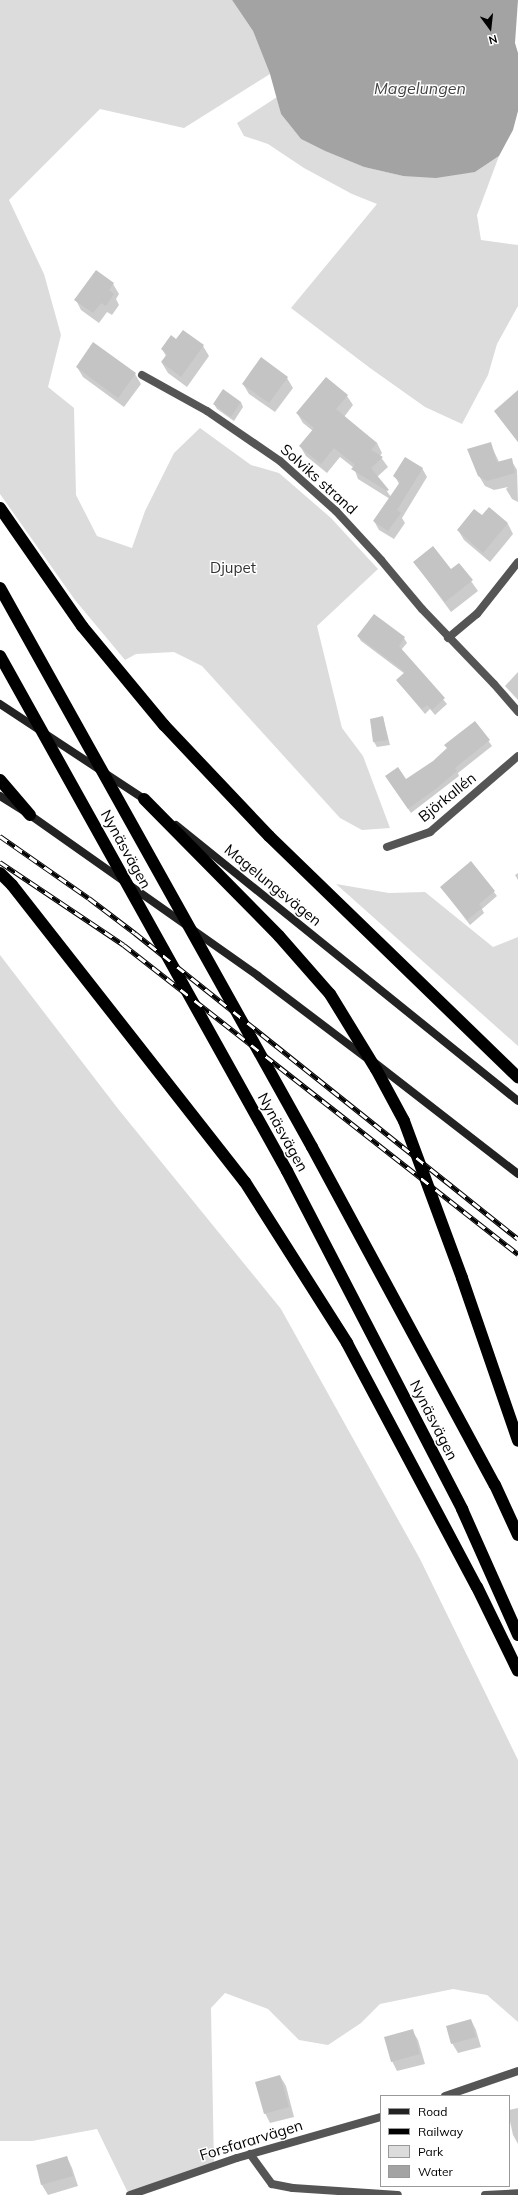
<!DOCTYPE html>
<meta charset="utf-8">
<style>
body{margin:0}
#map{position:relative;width:518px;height:2195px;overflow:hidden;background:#fff;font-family:Mulish,sans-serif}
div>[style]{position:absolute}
.green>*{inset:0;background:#dcdcdc}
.water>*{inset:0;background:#a3a3a3}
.shadow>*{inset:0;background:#0003}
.building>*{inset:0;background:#c4c4c4}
.street>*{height:8px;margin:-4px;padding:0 4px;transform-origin:4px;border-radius:4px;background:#555}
.secondary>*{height:8px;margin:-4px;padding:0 4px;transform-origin:4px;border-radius:4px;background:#222}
.highway>*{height:12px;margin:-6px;padding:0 6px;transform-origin:6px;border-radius:6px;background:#000}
.rail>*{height:4.5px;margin-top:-2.25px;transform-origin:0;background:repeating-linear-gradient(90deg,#fff 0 9px,#000 0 18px);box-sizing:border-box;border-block:1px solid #000}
span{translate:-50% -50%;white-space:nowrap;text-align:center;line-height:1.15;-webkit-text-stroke:3px #fff;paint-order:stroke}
.street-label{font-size:15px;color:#000}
.park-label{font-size:15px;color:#333}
.water-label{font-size:16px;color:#444;font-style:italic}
.legend{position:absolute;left:380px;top:2095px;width:130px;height:92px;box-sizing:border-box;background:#fff;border:1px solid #999;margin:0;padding:5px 7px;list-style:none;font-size:12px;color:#000}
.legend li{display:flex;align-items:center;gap:8px;height:20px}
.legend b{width:20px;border:1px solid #999}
.north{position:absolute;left:470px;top:8px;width:40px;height:40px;-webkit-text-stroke:3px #fff;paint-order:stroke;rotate:165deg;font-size:11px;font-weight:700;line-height:16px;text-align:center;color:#000}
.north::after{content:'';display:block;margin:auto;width:14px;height:18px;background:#000;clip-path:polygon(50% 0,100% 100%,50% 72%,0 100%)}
</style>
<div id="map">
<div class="green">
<div style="clip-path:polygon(0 0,232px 0,253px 31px,270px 74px,184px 128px,100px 109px,9px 200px,44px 274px,61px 335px,48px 387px,74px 408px,76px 495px,97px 536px,132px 548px,145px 511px,174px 453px,200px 428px,251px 465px,279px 473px,331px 518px,378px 569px,317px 626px,342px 728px,363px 756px,390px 828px,362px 830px,340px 818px,202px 666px,174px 652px,136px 654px,125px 660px,75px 600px,0 494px)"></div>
<div style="clip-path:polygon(277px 97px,281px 114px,301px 139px,325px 151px,364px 167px,403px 176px,475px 172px,499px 156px,477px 215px,481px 240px,518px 245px,518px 306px,497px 344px,488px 375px,462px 424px,425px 407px,370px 368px,291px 308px,377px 204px,352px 194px,304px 168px,268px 144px,244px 136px,237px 123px)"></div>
<div style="clip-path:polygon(336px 884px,389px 893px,425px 892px,493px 947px,518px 937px,518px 1046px)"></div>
<div style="clip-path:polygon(0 955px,119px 1110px,281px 1309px,420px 1559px,518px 1760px,518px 2022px,487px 1995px,453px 1989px,380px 2004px,361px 2023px,328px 2045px,299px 2040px,268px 2009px,225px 1993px,211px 2008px,214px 2166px,129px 2195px,97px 2129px,32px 2141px,0 2141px)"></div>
</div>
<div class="water">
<div style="clip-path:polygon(232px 0,518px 0,515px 43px,518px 53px,518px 111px,513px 130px,499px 156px,475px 172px,436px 178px,403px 176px,364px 167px,325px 151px,301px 139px,281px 114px,270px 74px,253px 31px)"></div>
</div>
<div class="shadow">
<div style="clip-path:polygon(113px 284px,119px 294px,116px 299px,119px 305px,112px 315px,107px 312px,99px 323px,81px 310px,76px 300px)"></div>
<div style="clip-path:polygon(176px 341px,203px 346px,209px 356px,187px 387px,168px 373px,162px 363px,166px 356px,162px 349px)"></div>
<div style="clip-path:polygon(77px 367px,135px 374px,141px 384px,124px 407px,83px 377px)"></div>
<div style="clip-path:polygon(287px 378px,293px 388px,275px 412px,249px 394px,243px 384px)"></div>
<div style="clip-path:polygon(347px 396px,353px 405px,344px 417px,377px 443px,382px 453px,380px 456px,388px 467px,377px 477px,391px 497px,399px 484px,395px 476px,422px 468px,427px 477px,402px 518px,405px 523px,394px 539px,379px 530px,374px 521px,390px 499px,358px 479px,354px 468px,340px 457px,327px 473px,306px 456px,300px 446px,313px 431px,303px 423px,297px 413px)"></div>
<div style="clip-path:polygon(518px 396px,518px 442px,495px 412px)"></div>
<div style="clip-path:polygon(241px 402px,243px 407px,234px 421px,217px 409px,214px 404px)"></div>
<div style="clip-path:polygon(490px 443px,499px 462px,511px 460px,517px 470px,518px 502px,512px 499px,506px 489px,508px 487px,494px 490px,485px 486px,479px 476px)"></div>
<div style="clip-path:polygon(483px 517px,508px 524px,513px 534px,490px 562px,464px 540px,458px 530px)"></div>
<div style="clip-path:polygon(414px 562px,451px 570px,459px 564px,478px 591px,451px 612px)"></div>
<div style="clip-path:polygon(358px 636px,404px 638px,407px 643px,401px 650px,447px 704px,435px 715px,430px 709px,425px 714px,397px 681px,405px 674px,361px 641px)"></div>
<div style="clip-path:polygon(518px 672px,518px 700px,505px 686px)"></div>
<div style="clip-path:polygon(383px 717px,390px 745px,377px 747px,374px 742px,371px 720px)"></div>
<div style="clip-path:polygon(475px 722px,492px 746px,458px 773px,459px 776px,411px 813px,389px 781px,406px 780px,434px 762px)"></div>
<div style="clip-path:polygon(471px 863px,497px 896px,482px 909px,484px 913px,470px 925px,441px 887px)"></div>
<div style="clip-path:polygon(518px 873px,518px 880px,515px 875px)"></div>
<div style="clip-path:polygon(471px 2020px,476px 2030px,481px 2047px,458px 2053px,452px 2043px)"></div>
<div style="clip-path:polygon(412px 2030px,418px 2040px,425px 2064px,397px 2071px,392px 2061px)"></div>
<div style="clip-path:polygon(280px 2076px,286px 2086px,294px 2117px,270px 2123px,265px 2113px)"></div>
<div style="clip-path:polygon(518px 2108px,518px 2144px,513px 2135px,509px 2117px,509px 2110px)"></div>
<div style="clip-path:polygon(67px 2157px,72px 2168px,78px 2186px,48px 2195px,42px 2185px,37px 2166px)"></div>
</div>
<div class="building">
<div style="clip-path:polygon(96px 270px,114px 283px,109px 290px,114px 294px,106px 306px,101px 303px,93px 313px,74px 300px)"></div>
<div style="clip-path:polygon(183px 330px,204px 345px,181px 377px,161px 362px,167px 354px,161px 349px,171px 335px,176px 339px)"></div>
<div style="clip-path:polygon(93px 342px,136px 373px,118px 398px,76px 367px)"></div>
<div style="clip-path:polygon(261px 357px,288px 377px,269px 403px,242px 384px)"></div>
<div style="clip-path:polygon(326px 377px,348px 395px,336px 409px,377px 443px,371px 450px,383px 457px,371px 468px,389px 490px,387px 491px,351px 469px,355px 465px,334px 448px,321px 464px,299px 446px,314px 428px,296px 413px)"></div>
<div style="clip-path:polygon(223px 389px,241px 402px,231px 417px,213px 404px)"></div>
<div style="clip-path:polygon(518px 390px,518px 442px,494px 411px)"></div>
<div style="clip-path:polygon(491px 442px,497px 462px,512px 458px,515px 473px,487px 481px,478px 476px,467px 449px)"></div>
<div style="clip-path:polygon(405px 457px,423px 468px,397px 510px,401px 513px,388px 531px,373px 521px,400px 482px,393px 476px)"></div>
<div style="clip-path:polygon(489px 507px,508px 523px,483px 553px,457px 530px,474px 509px,482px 515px)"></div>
<div style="clip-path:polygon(433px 546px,451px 569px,459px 563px,473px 580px,445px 602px,413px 562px)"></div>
<div style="clip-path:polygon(374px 614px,405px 637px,399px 646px,445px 698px,432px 710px,427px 705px,422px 709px,396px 680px,405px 672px,357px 636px)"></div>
<div style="clip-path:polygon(383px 716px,388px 740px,373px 742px,370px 719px)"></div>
<div style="clip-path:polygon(475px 721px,490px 740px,455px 768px,457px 771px,437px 788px,408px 809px,385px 776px,398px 767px,406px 779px,433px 761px,447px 748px,444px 745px)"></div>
<div style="clip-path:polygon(471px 861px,495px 891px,479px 904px,482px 908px,467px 920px,440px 887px)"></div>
<div style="clip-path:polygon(471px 2019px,476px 2037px,451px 2044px,446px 2026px)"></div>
<div style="clip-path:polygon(413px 2029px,420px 2054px,391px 2062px,384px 2037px)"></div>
<div style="clip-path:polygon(280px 2075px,289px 2107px,264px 2114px,255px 2082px)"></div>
<div style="clip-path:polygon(67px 2156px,73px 2176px,41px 2185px,36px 2165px)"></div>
</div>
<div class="street">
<div style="left:142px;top:375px;width:74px;rotate:29deg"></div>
<div style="left:207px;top:411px;width:88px;rotate:34.4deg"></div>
<div style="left:280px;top:461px;width:75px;rotate:41.8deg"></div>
<div style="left:336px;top:511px;width:67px;rotate:47.4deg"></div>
<div style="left:381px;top:560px;width:64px;rotate:50.1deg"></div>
<div style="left:422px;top:609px;width:104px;rotate:46.2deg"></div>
<div style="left:494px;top:684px;width:37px;rotate:49deg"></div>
<div style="left:448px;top:638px;width:38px;rotate:-40deg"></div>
<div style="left:477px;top:614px;width:66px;rotate:-51.7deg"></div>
<div style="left:387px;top:847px;width:46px;rotate:-19.2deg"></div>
<div style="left:430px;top:832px;width:116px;rotate:-40.8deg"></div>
<div style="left:445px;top:2096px;width:77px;rotate:-18.9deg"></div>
<div style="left:250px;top:2154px;width:37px;rotate:54deg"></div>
<div style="left:272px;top:2184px;width:21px;rotate:11deg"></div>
<div style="left:293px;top:2188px;width:105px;rotate:3.8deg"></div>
<div style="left:130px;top:2195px;width:113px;rotate:-19.1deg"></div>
<div style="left:237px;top:2158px;width:150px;rotate:-15.9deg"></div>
<div style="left:485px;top:2195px;width:33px;rotate:-3deg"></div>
</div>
<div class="secondary">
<div style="left:0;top:704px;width:176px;rotate:33.4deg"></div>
<div style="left:0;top:796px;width:36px;rotate:32deg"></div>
<div style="left:30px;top:815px;width:279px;rotate:35.2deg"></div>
<div style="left:258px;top:976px;width:134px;rotate:37.1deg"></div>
<div style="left:176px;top:825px;width:439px;rotate:38.9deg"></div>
<div style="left:375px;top:1063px;width:181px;rotate:37.8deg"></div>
</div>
<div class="highway">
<div style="left:0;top:508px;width:144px;rotate:55.2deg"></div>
<div style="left:82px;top:626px;width:129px;rotate:50.4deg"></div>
<div style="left:164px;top:725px;width:153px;rotate:46.6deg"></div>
<div style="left:269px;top:836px;width:347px;rotate:44.1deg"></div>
<div style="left:0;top:588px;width:640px;rotate:60.83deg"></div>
<div style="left:312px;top:1147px;width:384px;rotate:61.6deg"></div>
<div style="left:495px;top:1485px;width:55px;rotate:65.3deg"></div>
<div style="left:0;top:656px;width:590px;rotate:60.87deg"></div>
<div style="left:287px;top:1171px;width:381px;rotate:62.6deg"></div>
<div style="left:462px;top:1509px;width:138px;rotate:66deg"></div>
<div style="left:0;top:780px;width:46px;rotate:49.4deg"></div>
<div style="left:144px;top:799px;width:192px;rotate:45.4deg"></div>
<div style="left:279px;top:936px;width:77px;rotate:48.7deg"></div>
<div style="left:330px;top:994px;width:88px;rotate:58.5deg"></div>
<div style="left:376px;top:1069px;width:59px;rotate:61.7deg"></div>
<div style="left:404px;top:1121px;width:167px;rotate:69.7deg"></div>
<div style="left:462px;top:1278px;width:172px;rotate:71deg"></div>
<div style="left:0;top:873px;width:17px;rotate:45deg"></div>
<div style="left:12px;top:885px;width:377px;rotate:51.9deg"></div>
<div style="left:245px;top:1182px;width:191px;rotate:57.6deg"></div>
<div style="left:347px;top:1343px;width:276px;rotate:62deg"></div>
<div style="left:477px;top:1587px;width:93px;rotate:64deg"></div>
</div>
<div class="rail">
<div style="left:0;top:836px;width:108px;rotate:34.9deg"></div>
<div style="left:89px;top:898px;width:58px;rotate:37.3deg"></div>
<div style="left:135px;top:933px;width:490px;rotate:38.6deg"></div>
<div style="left:0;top:862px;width:149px;rotate:33.8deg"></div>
<div style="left:124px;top:945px;width:501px;rotate:38.11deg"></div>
</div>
<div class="street-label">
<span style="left:319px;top:479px;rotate:42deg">Solviks strand</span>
<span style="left:447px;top:797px;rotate:-39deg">Björkallén</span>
<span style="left:126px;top:849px;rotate:61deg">Nynäsvägen</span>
<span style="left:273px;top:885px;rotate:39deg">Magelungsvägen</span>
<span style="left:283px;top:1132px;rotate:61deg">Nynäsvägen</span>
<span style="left:434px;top:1420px;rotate:63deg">Nynäsvägen</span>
<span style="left:251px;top:2140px;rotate:-17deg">Forsfararvägen</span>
</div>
<div class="park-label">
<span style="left:233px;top:568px">Djupet</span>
</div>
<div class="water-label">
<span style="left:420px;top:88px">Magelungen</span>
</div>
<ul class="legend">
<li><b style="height:5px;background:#222"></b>Road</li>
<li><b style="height:5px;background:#000"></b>Railway</li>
<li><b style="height:11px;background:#dcdcdc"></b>Park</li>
<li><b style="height:11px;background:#a3a3a3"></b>Water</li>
</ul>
<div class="north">N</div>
</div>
